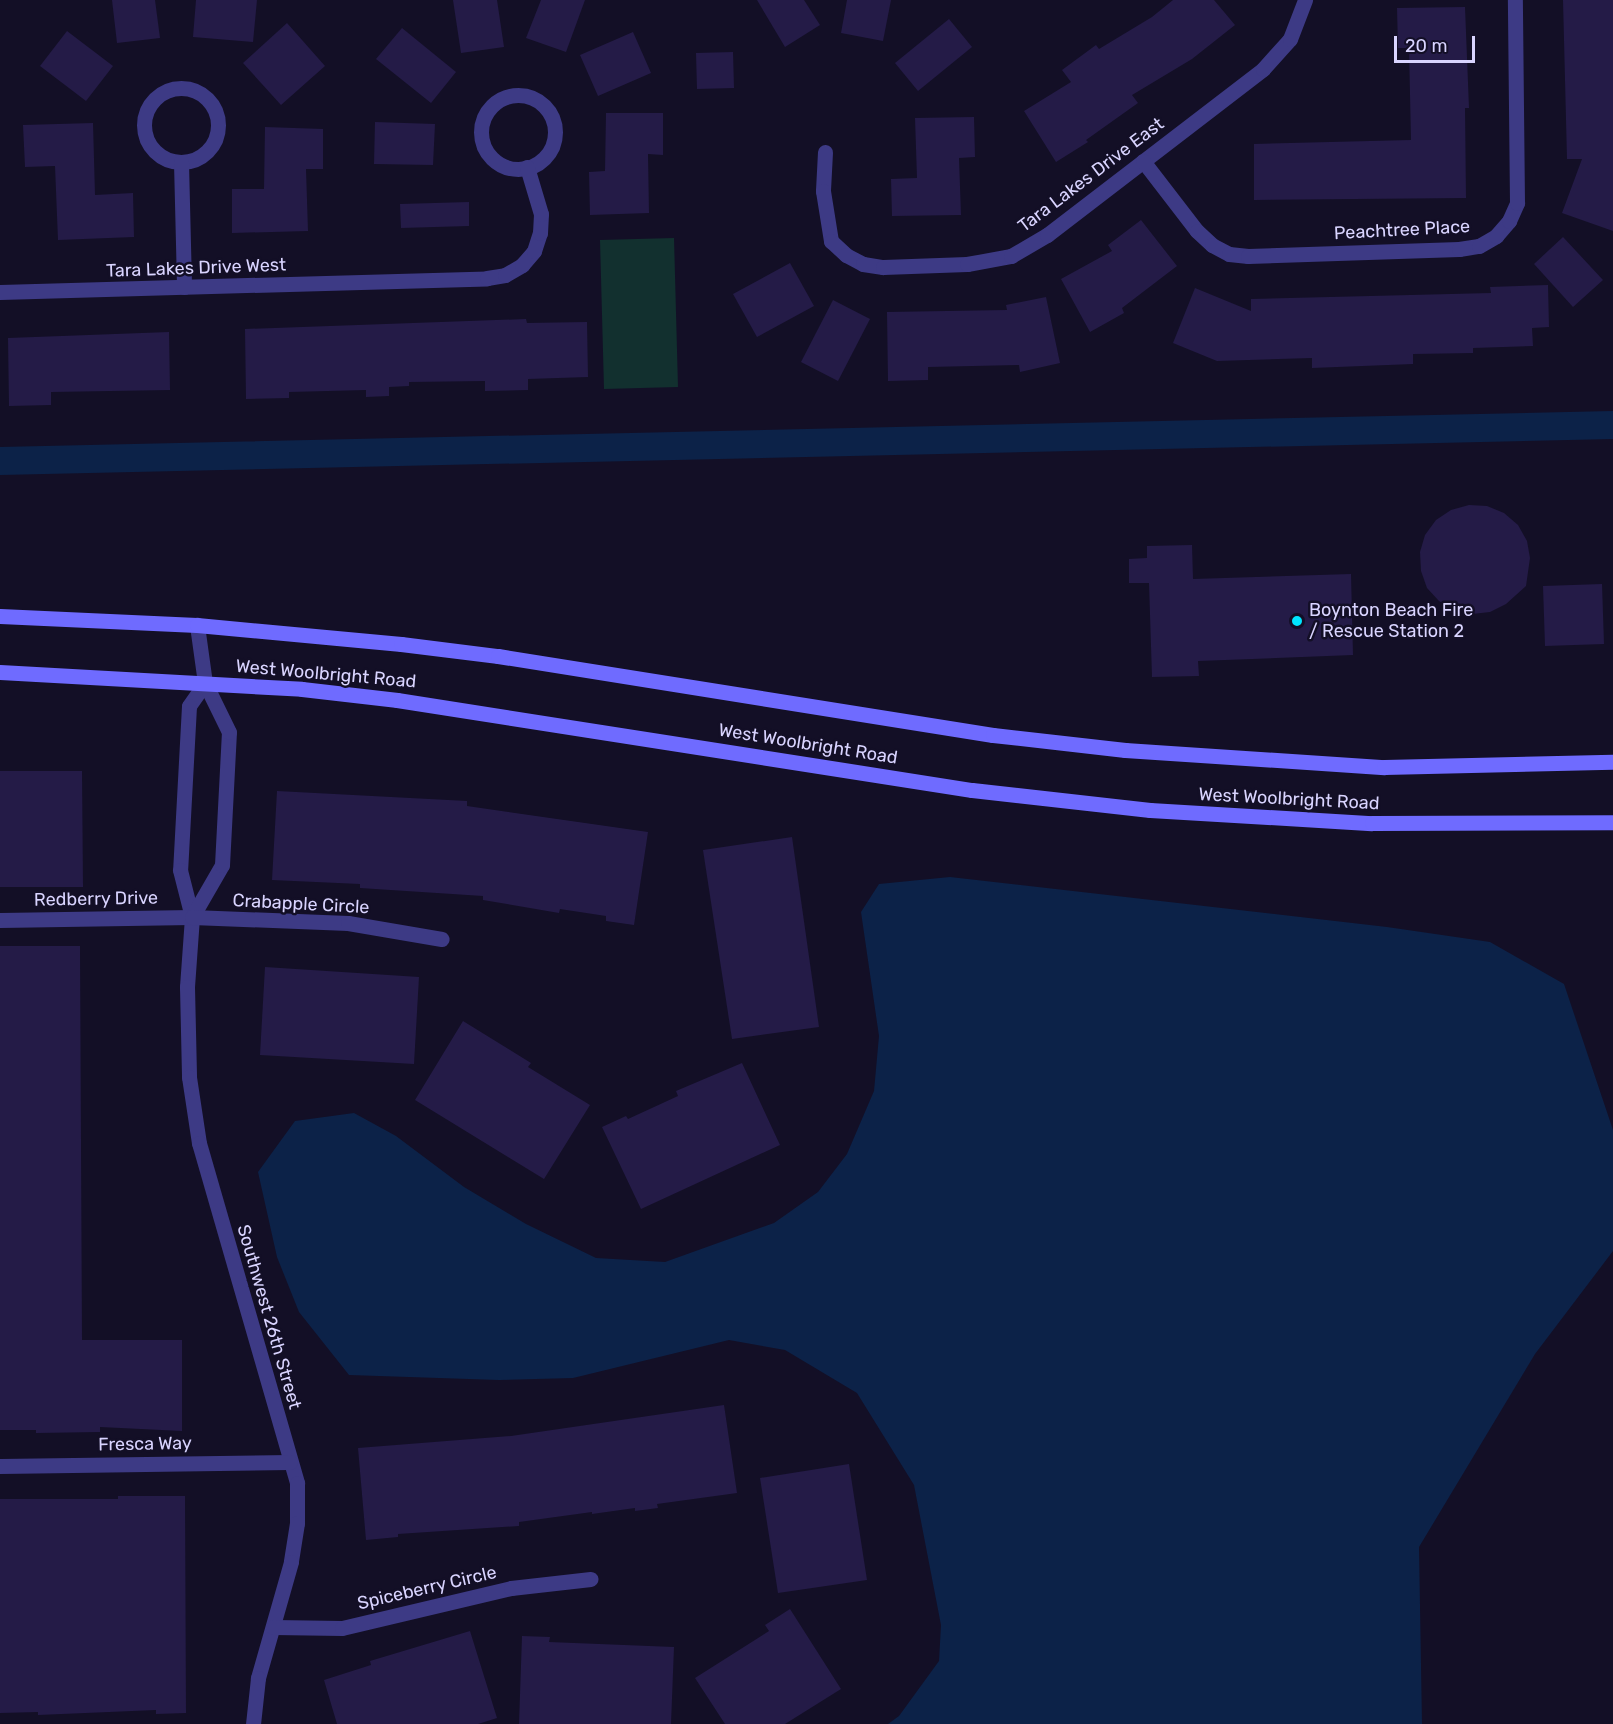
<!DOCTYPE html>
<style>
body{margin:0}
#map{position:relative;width:1613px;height:1724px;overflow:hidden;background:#130f26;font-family:Rubik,sans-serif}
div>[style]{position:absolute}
.green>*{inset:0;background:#12302f}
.water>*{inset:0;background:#0c2248}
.canal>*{height:28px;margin:-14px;padding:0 14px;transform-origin:14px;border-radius:14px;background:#0c2248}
.building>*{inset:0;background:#241b47}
.minor>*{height:15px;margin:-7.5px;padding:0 7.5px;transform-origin:7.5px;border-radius:7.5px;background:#3d3a85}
.minor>.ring{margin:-7.5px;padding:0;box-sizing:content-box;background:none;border:15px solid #3d3a85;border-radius:50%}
.secondary>*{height:15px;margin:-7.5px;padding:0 7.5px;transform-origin:7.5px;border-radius:7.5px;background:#6f6bff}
.dots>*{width:16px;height:16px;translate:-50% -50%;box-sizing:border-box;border:3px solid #130f26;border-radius:50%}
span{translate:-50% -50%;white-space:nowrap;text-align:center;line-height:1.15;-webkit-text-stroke:5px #130f26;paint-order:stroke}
.street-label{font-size:18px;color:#d9d4ff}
.poi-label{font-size:18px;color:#d9d4ff}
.left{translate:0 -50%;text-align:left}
.scale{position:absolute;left:1394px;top:36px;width:81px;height:27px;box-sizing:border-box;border:3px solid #d9d4ff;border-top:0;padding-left:8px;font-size:18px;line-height:21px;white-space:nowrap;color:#d9d4ff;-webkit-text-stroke:4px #130f26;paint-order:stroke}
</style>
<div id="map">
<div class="green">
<div style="clip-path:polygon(674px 238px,678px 387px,604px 389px,600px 240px)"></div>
</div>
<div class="water">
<div style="clip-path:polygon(950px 877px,1387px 927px,1490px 942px,1564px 984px,1613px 1130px,1613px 1251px,1535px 1354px,1419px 1547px,1422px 1724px,888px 1724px,899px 1716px,939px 1661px,941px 1625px,914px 1485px,857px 1393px,785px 1350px,729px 1340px,573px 1378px,499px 1380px,349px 1375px,299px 1312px,277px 1257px,258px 1172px,295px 1121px,354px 1113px,396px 1136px,464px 1187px,526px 1224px,596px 1258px,665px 1262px,774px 1223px,818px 1192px,847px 1154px,874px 1091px,879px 1036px,861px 912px,879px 884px)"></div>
</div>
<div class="canal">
<div style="left:0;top:461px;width:1613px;rotate:-1.28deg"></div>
</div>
<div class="building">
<div style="clip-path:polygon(112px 0,155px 0,160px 38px,117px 43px)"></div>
<div style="clip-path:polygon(196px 0,257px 0,253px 42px,193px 37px)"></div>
<div style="clip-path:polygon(453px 0,497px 0,504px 47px,461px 53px)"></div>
<div style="clip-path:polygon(541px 0,585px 0,566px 52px,526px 38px)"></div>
<div style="clip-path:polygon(757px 0,804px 0,820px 25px,785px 47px)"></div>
<div style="clip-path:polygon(847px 0,891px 0,883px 41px,841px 33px)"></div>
<div style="clip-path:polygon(1173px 0,1214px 0,1235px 25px,1192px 59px,1132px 95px,1138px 103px,1086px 140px,1088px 142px,1056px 162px,1024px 111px,1071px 82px,1062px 70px,1096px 45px,1099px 49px,1152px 17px)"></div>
<div style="clip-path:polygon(1563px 0,1613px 0,1613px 231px,1562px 213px,1582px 159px,1567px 159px)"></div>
<div style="clip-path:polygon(1465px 7px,1469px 108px,1465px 108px,1466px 198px,1254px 200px,1254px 144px,1411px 140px,1409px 48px,1398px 48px,1397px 8px)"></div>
<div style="clip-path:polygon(949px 19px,972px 47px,918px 91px,895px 63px)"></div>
<div style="clip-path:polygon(287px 23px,325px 66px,281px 105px,243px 63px)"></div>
<div style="clip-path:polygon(402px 28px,456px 72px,431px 103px,376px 59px)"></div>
<div style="clip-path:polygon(67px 31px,113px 66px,86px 101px,40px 66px)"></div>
<div style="clip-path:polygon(633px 32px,651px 73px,598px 96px,580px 55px)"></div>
<div style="clip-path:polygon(733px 52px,734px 88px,697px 89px,696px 53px)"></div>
<div style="clip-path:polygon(606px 113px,663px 113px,663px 155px,648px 154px,649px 213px,590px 215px,589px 172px,605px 171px)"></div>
<div style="clip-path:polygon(974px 117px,975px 157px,959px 158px,961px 215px,892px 216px,891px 179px,917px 178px,915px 118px)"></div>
<div style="clip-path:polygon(375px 122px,435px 124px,433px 165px,374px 164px)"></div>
<div style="clip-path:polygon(93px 123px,95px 195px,133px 193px,134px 237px,58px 240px,55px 166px,25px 167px,23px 125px)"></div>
<div style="clip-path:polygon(265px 127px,323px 129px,323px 169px,306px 169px,308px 231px,232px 233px,232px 189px,264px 189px)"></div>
<div style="clip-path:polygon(469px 202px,469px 226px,401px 228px,400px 204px)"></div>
<div style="clip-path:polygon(1141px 220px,1177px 266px,1122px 308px,1124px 313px,1090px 332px,1061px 279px,1112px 251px,1108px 245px)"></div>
<div style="clip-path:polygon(1563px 237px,1603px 280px,1573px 307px,1534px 264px)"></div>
<div style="clip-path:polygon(790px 263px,814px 306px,757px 337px,733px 294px)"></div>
<div style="clip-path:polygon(1548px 285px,1549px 327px,1532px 328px,1533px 346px,1473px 348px,1473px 353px,1413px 354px,1413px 364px,1312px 368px,1312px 358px,1217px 361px,1173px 343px,1195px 288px,1251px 311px,1251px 299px,1491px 293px,1490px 287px)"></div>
<div style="clip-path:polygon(1046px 297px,1060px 363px,1020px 372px,1019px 365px,928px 367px,928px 380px,888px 381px,887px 312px,1007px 310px,1006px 305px)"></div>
<div style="clip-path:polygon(833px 300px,870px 319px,838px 381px,801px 362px)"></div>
<div style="clip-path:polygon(526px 319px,527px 323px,587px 322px,588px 377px,528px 379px,528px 390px,485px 391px,485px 381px,409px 382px,409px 386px,389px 387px,389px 396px,366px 397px,366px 390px,289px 392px,289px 398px,246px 399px,245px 329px)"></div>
<div style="clip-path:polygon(169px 332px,170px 390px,51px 392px,51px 405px,9px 406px,8px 338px)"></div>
<div style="clip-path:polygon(1469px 505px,1487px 506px,1504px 513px,1518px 525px,1527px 541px,1530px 558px,1526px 586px,1506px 604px,1490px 612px,1472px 614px,1455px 610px,1439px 601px,1427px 588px,1421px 571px,1420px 552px,1425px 535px,1436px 520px,1451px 510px)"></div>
<div style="clip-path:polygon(1192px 545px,1193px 579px,1351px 574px,1353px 655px,1198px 661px,1199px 676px,1152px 677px,1149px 583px,1129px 583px,1129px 559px,1147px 558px,1147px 546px)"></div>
<div style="clip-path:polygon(1602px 584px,1604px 644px,1545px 646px,1543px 586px)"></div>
<div style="clip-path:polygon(0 771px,82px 771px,83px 887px,0 887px)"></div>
<div style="clip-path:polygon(277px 791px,467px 801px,467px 806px,648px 832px,634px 925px,606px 921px,606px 916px,560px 909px,559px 913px,483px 900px,483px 896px,360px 888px,360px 884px,272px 880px)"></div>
<div style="clip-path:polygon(792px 837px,819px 1027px,732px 1039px,703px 850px)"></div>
<div style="clip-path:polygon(0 946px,80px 946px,82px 1340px,182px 1340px,182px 1431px,100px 1427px,100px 1432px,36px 1433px,36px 1430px,0 1430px)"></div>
<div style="clip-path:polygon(265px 967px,419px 977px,414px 1064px,260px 1055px)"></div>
<div style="clip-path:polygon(463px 1021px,531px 1063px,528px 1067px,590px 1105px,544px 1179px,415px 1100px)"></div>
<div style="clip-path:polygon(742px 1063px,780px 1145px,641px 1209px,602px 1127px,626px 1116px,628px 1119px,678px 1096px,676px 1091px)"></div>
<div style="clip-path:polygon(724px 1405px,737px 1493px,657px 1504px,658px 1508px,635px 1511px,635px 1508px,592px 1514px,592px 1512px,519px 1522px,519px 1526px,398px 1534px,398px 1537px,366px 1540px,358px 1448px,511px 1436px)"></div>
<div style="clip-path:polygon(849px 1464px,867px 1580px,778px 1593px,760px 1478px)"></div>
<div style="clip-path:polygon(118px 1496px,185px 1496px,186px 1713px,156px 1714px,156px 1710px,38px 1715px,38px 1712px,0 1713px,0 1499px,118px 1499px)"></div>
<div style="clip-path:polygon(790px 1609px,841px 1689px,785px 1724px,725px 1724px,695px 1678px,769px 1631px,765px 1625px)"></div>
<div style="clip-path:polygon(470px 1631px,497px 1718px,478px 1724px,337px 1724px,324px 1680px,371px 1665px,370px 1661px)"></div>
<div style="clip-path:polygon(522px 1636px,550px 1637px,549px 1642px,674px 1647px,671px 1724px,519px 1724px)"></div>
</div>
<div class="minor">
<div class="ring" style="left:144px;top:88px;width:59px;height:59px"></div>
<div class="ring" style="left:481px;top:95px;width:59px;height:59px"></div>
<div style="left:825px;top:152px;width:39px;rotate:93deg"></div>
<div style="left:823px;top:191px;width:51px;rotate:80.9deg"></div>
<div style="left:831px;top:241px;width:21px;rotate:43deg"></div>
<div style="left:846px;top:255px;width:19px;rotate:28deg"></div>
<div style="left:863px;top:264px;width:20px;rotate:9deg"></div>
<div style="left:883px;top:267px;width:84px;rotate:-2deg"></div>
<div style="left:967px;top:264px;width:45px;rotate:-10.3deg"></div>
<div style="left:1011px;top:256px;width:42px;rotate:-30.3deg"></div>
<div style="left:1047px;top:235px;width:272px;rotate:-37.5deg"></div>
<div style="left:1263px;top:69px;width:40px;rotate:-48deg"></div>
<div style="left:1290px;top:39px;width:42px;rotate:-69deg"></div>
<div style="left:1143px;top:161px;width:88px;rotate:52.4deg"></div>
<div style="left:1197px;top:231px;width:21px;rotate:43deg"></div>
<div style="left:1212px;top:245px;width:19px;rotate:28deg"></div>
<div style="left:1229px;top:254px;width:19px;rotate:6deg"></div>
<div style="left:1248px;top:256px;width:211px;rotate:-1.9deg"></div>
<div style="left:1459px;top:249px;width:20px;rotate:-9deg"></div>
<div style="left:1479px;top:246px;width:20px;rotate:-30deg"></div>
<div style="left:1496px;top:236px;width:20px;rotate:-49deg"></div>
<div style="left:1509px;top:221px;width:20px;rotate:-66deg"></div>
<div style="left:1517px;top:203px;width:203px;rotate:-90.6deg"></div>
<div style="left:181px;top:162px;width:125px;rotate:88.6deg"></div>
<div style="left:0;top:292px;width:487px;rotate:-1.6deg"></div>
<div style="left:487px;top:278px;width:18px;rotate:-9deg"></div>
<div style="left:505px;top:275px;width:20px;rotate:-30deg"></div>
<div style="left:522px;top:265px;width:18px;rotate:-49deg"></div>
<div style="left:534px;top:251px;width:19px;rotate:-72deg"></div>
<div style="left:540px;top:233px;width:19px;rotate:-87deg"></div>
<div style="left:541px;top:214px;width:49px;rotate:-106.6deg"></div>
<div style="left:205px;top:683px;width:28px;rotate:125deg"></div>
<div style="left:189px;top:706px;width:164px;rotate:93.1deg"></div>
<div style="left:180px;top:870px;width:49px;rotate:75.7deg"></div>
<div style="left:192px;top:917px;width:70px;rotate:94.1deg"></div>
<div style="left:187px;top:987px;width:90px;rotate:88.7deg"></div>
<div style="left:189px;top:1077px;width:67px;rotate:81.4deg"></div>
<div style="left:199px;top:1143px;width:354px;rotate:73.9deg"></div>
<div style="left:297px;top:1483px;width:40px;rotate:90deg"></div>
<div style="left:297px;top:1523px;width:39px;rotate:99deg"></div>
<div style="left:291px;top:1562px;width:121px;rotate:105.9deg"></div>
<div style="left:258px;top:1678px;width:46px;rotate:96.2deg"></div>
<div style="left:192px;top:917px;width:60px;rotate:-60deg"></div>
<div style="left:222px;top:865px;width:133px;rotate:-87deg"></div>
<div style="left:229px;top:732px;width:55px;rotate:-116.1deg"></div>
<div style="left:205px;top:683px;width:59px;rotate:-97.9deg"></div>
<div style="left:0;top:920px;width:192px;rotate:-0.9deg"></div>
<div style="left:192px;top:917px;width:156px;rotate:2.2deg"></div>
<div style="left:348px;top:923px;width:95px;rotate:9.7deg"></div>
<div style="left:0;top:1466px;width:290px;rotate:-0.8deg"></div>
<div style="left:273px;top:1627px;width:69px;rotate:0.8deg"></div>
<div style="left:342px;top:1628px;width:174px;rotate:-13.3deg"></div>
<div style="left:511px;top:1588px;width:80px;rotate:-6.5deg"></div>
</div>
<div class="secondary">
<div style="left:0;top:616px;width:197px;rotate:2.6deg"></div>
<div style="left:197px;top:625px;width:205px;rotate:5.3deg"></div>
<div style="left:401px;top:644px;width:98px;rotate:7.1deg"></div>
<div style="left:498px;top:656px;width:501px;rotate:9.07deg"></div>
<div style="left:993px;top:735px;width:133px;rotate:6.5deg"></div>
<div style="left:1125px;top:750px;width:260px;rotate:3.8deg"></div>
<div style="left:1384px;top:767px;width:229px;rotate:-1.3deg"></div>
<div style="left:0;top:672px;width:302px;rotate:3.2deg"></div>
<div style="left:302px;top:689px;width:96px;rotate:6.6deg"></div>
<div style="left:397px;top:700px;width:582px;rotate:8.9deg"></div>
<div style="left:972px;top:790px;width:179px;rotate:6.4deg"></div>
<div style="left:1150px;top:810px;width:222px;rotate:3.4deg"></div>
<div style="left:1372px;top:823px;width:241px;rotate:-0.2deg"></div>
</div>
<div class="dots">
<div style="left:1297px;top:621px;background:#00e5ff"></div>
</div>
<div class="street-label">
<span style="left:1091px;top:175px;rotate:-37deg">Tara Lakes Drive East</span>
<span style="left:1402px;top:230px;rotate:-3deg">Peachtree Place</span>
<span style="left:196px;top:268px;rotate:-2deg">Tara Lakes Drive West</span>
<span style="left:326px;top:674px;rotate:5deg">West Woolbright Road</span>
<span style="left:808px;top:744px;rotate:9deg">West Woolbright Road</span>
<span style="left:1289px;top:799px;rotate:3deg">West Woolbright Road</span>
<span style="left:96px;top:899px;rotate:-1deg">Redberry Drive</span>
<span style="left:301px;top:904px;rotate:3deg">Crabapple Circle</span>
<span style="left:269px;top:1317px;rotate:74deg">Southwest 26th Street</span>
<span style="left:145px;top:1444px;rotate:-1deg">Fresca Way</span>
<span style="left:427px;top:1588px;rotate:-13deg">Spiceberry Circle</span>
</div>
<div class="poi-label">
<span class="left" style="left:1309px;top:621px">Boynton Beach Fire<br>/ Rescue Station 2</span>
</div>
<div class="scale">20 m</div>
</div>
